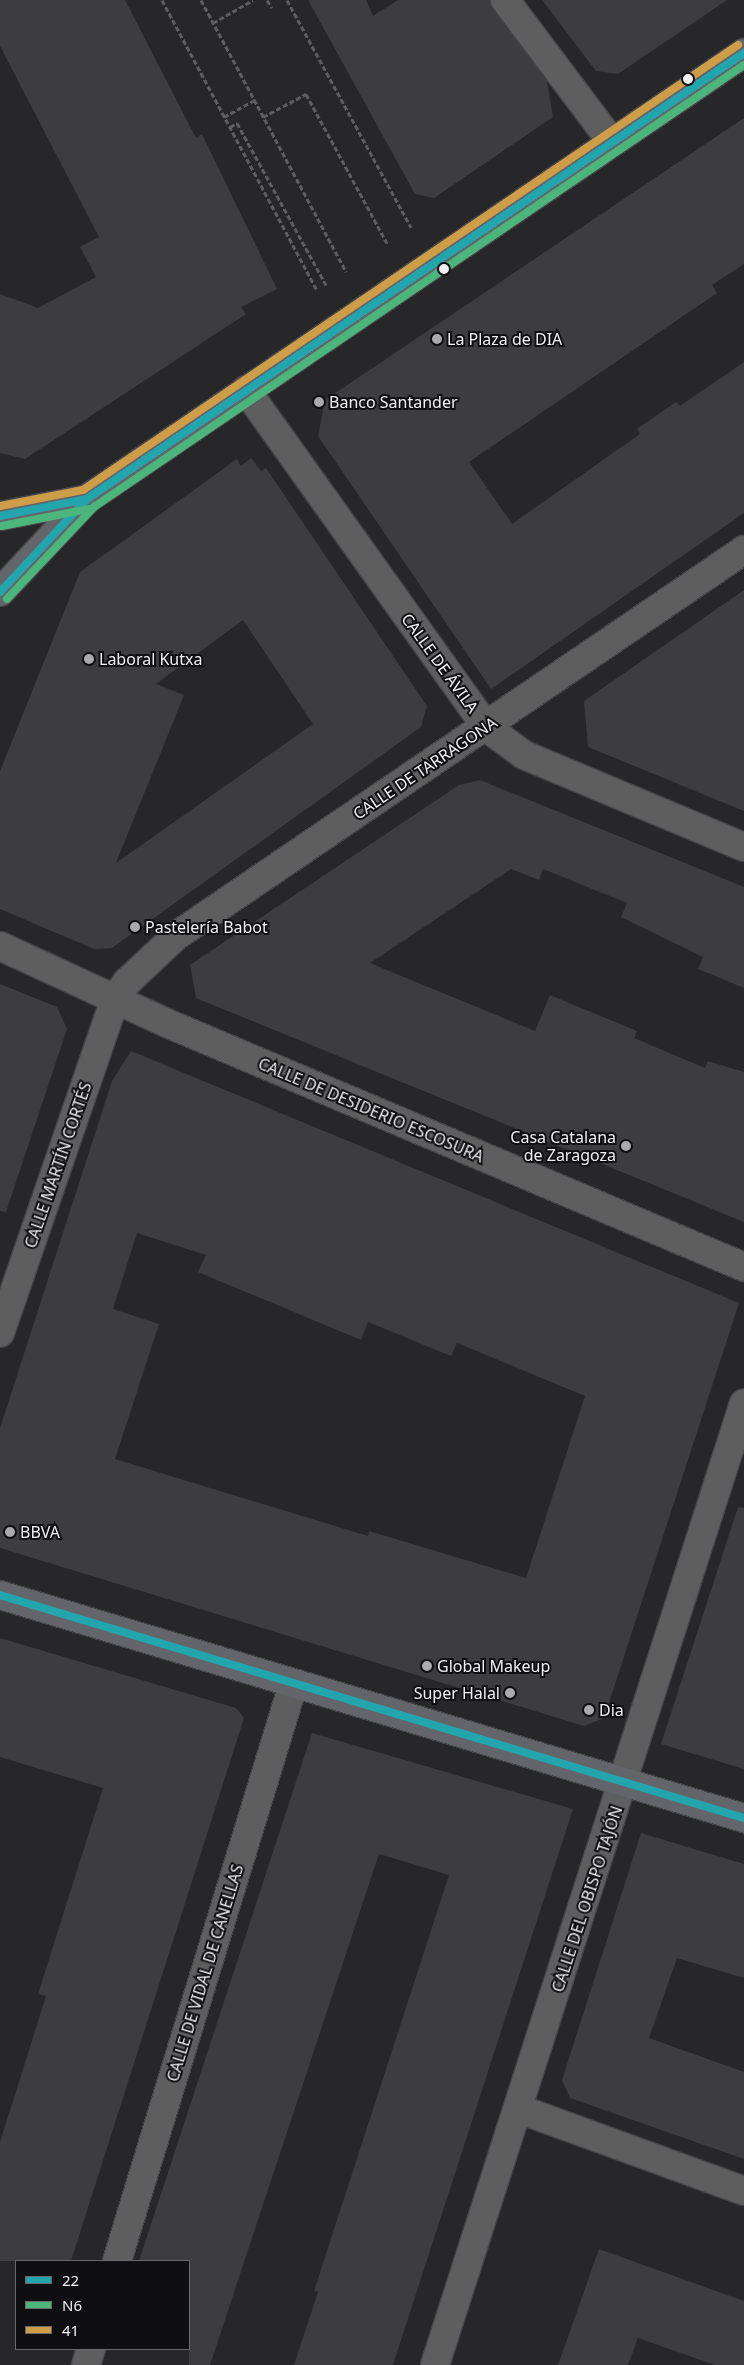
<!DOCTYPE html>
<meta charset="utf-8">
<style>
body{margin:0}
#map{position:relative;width:744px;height:2365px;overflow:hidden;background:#272629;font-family:"Noto Sans",sans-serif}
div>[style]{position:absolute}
.building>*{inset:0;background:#3d3c3e}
.path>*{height:3px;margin-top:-1.5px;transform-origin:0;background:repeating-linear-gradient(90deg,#5e5e5f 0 5px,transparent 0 7.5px)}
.roads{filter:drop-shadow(1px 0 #454447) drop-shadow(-1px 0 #454447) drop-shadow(0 1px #454447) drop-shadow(0 -1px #454447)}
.street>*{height:28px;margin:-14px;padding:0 14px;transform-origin:14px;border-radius:14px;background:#5e5e5f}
.secondary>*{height:28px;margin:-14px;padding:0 14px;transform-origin:14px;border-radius:14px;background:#64656a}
.bus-1>*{height:8px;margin:-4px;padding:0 4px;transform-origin:4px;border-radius:4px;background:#23a5ae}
.bus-2>*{height:8px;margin:-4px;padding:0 4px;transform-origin:4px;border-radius:4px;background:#4bb57c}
.bus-3>*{height:8px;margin:-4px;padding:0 4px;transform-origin:4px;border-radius:4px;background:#ce9d47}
.dots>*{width:14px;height:14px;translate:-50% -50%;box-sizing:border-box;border:2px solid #0f0f11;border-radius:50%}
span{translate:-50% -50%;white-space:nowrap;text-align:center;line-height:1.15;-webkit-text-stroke:4px #0f0f11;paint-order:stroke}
.poi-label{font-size:16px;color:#f0eff2}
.left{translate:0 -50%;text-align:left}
.right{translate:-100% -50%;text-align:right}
.street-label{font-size:16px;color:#f0eff2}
.legend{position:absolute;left:15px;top:2260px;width:175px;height:90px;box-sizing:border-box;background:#0f0f11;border:1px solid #69696b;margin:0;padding:6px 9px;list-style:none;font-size:15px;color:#f0eff2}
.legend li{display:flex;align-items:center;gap:10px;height:25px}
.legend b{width:25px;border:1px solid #69696b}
</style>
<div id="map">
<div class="building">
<div style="clip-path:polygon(0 0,125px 0,196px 138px,202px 134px,277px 289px,241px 307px,246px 314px,25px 459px,0 453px,0 294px,38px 308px,96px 277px,80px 247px,99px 237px,0 46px)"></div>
<div style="clip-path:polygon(308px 0,366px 0,373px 16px,398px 0,490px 0,493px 9px,547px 81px,553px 117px,434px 198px,415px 194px)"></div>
<div style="clip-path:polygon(542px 0,727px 0,618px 74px,596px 71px)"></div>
<div style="clip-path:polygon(744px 118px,744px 264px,712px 285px,717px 293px,469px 462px,512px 524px,640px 434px,637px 429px,676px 402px,680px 406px,744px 362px,744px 513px,491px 689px,318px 436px,325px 400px)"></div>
<div style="clip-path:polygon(evenodd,251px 458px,261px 471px,266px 468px,427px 706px,421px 727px,112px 948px,94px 949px,0 909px,0 771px,80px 572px,237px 459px,241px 466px,251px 458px,243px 620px,313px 724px,116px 863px,184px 695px,156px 684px,243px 620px)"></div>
<div style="clip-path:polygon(744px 590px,744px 811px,588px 747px,584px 701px)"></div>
<div style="clip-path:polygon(480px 780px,744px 887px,744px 988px,698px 969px,703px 957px,621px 917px,627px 903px,543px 869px,539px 880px,511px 869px,370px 963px,535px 1031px,550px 995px,637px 1031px,634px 1038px,705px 1068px,708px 1061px,744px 1072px,744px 1222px,196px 998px,190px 965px,459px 785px)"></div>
<div style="clip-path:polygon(0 984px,57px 1007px,67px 1029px,6px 1212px,0 1211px)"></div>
<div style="clip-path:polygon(evenodd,131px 1051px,739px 1303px,604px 1718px,584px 1726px,0 1548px,0 1428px,112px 1081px,131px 1051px,137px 1233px,206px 1255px,198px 1272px,361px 1340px,368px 1322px,451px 1356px,457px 1343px,585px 1396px,526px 1578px,369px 1531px,368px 1536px,115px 1459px,159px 1324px,113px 1309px,137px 1233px)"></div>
<div style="clip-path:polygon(738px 1507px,744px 1508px,744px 1769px,661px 1744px)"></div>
<div style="clip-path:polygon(0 1638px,236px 1708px,244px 1718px,71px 2261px,0 2261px,0 2142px,46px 1996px,38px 1994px,103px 1788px,0 1757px)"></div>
<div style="clip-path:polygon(312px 1733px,573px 1809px,393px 2365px,294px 2365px,318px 2292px,314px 2291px,449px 1875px,379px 1854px,210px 2365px,189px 2365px,189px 2261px,139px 2261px)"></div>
<div style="clip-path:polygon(641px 1833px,744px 1864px,744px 1978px,677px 1958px,649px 2038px,744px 2072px,744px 2159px,570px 2098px,562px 2080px)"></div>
<div style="clip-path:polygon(599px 2249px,744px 2301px,744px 2365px,715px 2365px,638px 2338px,628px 2365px,558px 2365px)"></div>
</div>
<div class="path">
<div style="left:162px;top:0;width:329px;rotate:61.9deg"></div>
<div style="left:201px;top:0;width:308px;rotate:61.9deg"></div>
<div style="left:267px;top:0;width:9px;rotate:58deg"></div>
<div style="left:287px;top:0;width:259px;rotate:61.4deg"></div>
<div style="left:213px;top:23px;width:46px;rotate:-29.9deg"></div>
<div style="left:224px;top:117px;width:35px;rotate:-29deg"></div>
<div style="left:263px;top:117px;width:49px;rotate:-28.1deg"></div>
<div style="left:306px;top:94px;width:170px;rotate:61.5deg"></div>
<div style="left:230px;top:127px;width:8px;rotate:-30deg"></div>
<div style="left:237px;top:123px;width:185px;rotate:61.2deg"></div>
</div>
<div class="roads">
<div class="street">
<div style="left:505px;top:0;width:178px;rotate:53deg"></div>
<div style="left:246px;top:390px;width:414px;rotate:54.5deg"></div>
<div style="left:486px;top:727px;width:47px;rotate:36.4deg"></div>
<div style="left:524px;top:755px;width:238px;rotate:22.7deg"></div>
<div style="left:0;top:946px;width:186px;rotate:24.8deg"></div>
<div style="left:169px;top:1024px;width:624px;rotate:22.91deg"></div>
<div style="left:0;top:1333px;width:355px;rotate:-71deg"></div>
<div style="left:116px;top:997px;width:19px;rotate:-54deg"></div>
<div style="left:127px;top:982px;width:67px;rotate:-43.2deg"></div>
<div style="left:176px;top:936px;width:687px;rotate:-34.2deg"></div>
<div style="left:519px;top:2109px;width:239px;rotate:20deg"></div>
<div style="left:117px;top:2261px;width:602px;rotate:-73.01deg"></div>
<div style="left:86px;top:2365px;width:17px;rotate:-73deg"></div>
<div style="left:435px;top:2365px;width:1010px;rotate:-72.19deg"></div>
</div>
<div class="secondary">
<div style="left:0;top:516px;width:89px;rotate:-11.1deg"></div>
<div style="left:0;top:592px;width:127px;rotate:-46.9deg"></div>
<div style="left:87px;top:499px;width:794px;rotate:-34.17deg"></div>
<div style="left:0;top:1595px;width:777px;rotate:16.69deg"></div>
</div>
</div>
<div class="bus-1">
<div style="left:0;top:516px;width:89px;rotate:-11.1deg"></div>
<div style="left:87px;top:499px;width:9px;rotate:-36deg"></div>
<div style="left:0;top:592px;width:127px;rotate:-46.9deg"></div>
<div style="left:87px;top:499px;width:794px;rotate:-34.17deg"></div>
<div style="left:0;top:1595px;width:777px;rotate:16.69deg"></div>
</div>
<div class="bus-2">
<div style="left:2px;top:526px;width:89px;rotate:-11.1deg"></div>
<div style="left:7px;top:599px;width:127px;rotate:-46.6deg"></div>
<div style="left:94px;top:507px;width:786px;rotate:-34.22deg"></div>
</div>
<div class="bus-3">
<div style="left:0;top:506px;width:85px;rotate:-10.9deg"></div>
<div style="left:83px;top:490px;width:792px;rotate:-34.19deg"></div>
</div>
<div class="dots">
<div style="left:688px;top:79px;background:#f0eff2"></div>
<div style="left:444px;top:269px;background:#f0eff2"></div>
<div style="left:437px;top:339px;background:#aaa9ac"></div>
<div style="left:319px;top:402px;background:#aaa9ac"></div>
<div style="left:89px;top:659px;background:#aaa9ac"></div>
<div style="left:135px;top:927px;background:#aaa9ac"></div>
<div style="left:626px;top:1146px;background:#aaa9ac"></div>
<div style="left:10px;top:1532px;background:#aaa9ac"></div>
<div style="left:427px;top:1666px;background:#aaa9ac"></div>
<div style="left:510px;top:1693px;background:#aaa9ac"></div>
<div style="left:589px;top:1710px;background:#aaa9ac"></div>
</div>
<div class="poi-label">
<span class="left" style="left:447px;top:339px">La Plaza de DIA</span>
<span class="left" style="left:329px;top:402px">Banco Santander</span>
<span class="left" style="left:99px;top:659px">Laboral Kutxa</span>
<span class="left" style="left:145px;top:927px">Pastelería Babot</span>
<span class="right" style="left:616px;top:1146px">Casa Catalana<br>de Zaragoza</span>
<span class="left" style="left:20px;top:1532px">BBVA</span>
<span class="left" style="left:437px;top:1666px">Global Makeup</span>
<span class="right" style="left:500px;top:1693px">Super Halal</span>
<span class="left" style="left:599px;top:1710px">Dia</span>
</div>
<div class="street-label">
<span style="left:440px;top:663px;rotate:54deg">CALLE DE ÁVILA</span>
<span style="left:425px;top:768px;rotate:-34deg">CALLE DE TARRAGONA</span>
<span style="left:371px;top:1110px;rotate:23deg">CALLE DE DESIDERIO ESCOSURA</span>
<span style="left:58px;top:1165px;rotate:-71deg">CALLE MARTÍN CORTÉS</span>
<span style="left:587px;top:1899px;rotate:-72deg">CALLE DEL OBISPO TAJÓN</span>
<span style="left:205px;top:1973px;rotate:-73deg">CALLE DE VIDAL DE CANELLAS</span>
</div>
<ul class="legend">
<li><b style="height:6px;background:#23a5ae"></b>22</li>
<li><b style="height:6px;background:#4bb57c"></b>N6</li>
<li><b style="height:6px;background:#ce9d47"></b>41</li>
</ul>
</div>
